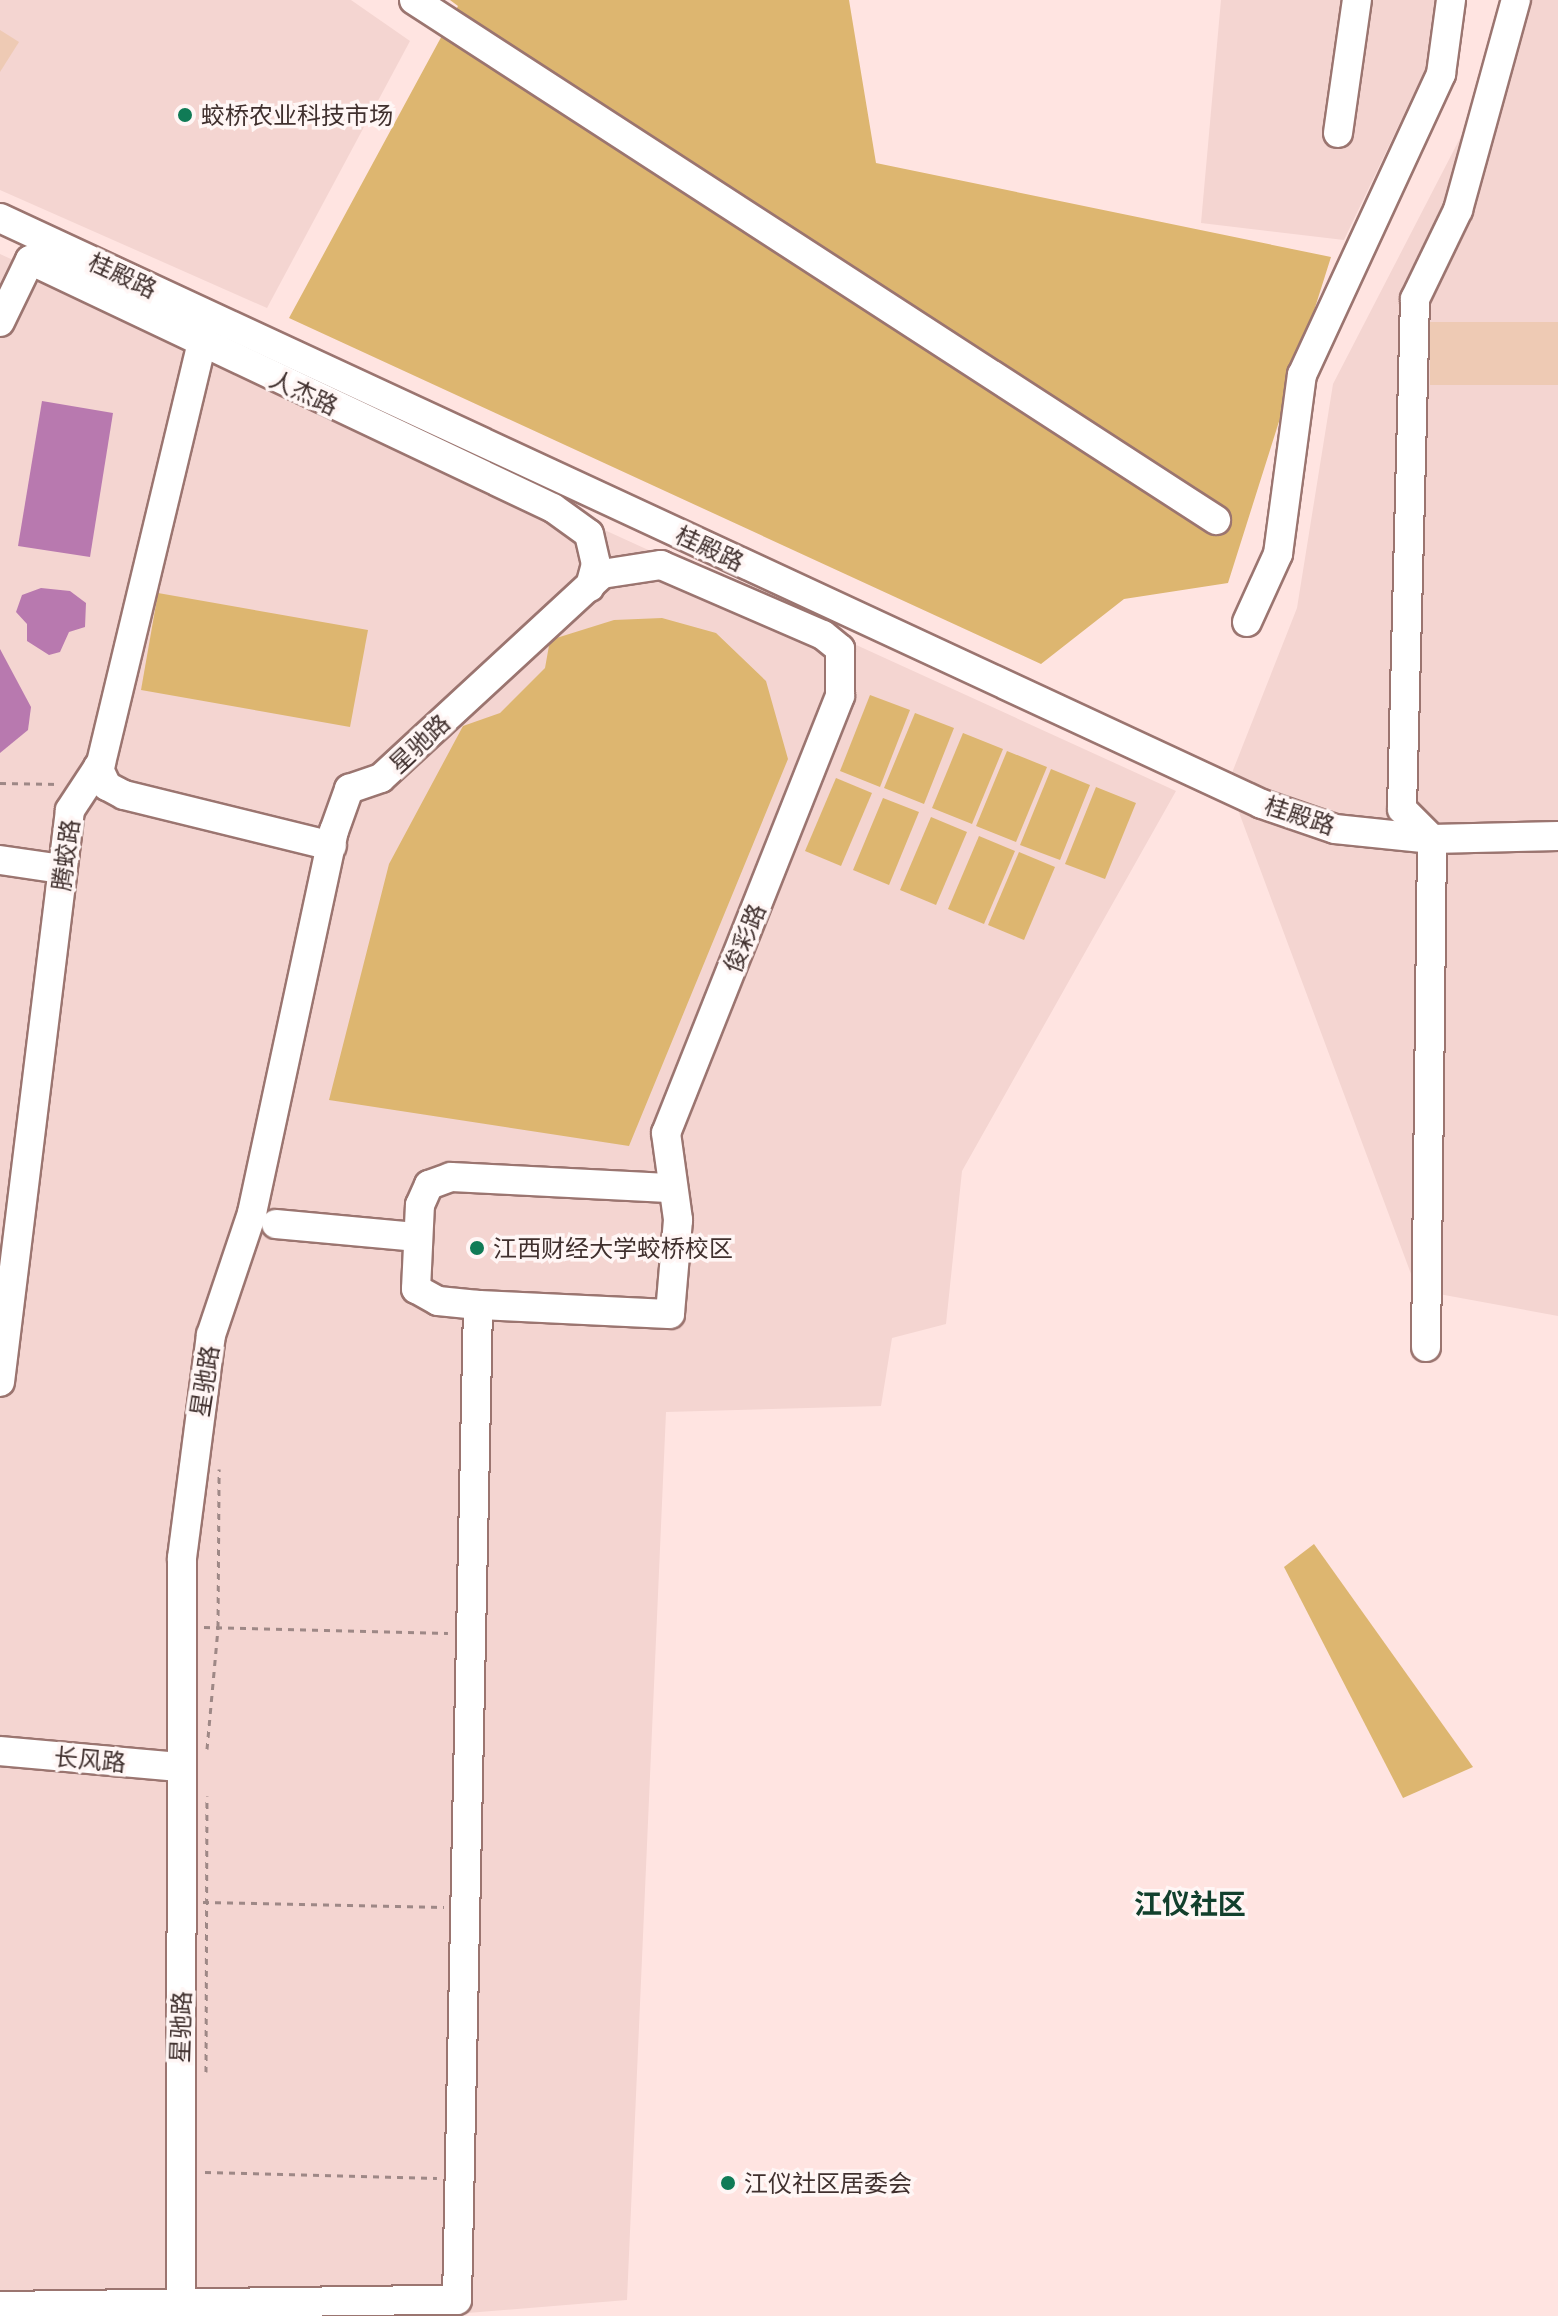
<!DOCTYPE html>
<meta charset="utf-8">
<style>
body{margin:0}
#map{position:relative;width:1558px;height:2316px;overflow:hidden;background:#ffe4e1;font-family:"Exo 2","Noto Sans SC",sans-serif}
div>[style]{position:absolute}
.built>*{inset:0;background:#f4d5d1}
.green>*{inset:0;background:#ddb670}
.water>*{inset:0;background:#b879af}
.building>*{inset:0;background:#eecab4}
.path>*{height:3px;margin-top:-1.5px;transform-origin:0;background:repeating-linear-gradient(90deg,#9e8886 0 6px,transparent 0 12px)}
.roads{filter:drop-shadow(2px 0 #9b7570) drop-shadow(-2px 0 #9b7570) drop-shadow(0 2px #9b7570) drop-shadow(0 -2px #9b7570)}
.minor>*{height:28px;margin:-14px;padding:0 14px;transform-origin:14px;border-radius:14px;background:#fff}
.dots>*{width:22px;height:22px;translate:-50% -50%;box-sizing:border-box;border:4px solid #fff6f5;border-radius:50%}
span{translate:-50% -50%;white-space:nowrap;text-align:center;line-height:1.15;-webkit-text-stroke:7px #fff6f5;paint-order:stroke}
.poi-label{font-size:24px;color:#40302e}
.left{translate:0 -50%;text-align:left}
.street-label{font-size:24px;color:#40302e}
.quarter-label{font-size:28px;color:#12402d;font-weight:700}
</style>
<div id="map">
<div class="built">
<div style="clip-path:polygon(0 0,351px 0,410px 41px,267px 308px,0 190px)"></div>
<div style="clip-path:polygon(1221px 0,1436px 0,1425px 70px,1344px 240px,1201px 223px)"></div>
<div style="clip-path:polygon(1509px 0,1558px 0,1558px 1316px,1417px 1290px,1228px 783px,1297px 608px,1333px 384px,1502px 57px)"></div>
<div style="clip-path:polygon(0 254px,1176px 791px,962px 1171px,946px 1324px,892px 1338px,881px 1406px,666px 1412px,627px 2300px,431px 2316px,0 2316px)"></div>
</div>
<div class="green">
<div style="clip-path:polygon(450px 0,849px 0,876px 163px,1331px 257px,1228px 583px,1124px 599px,1041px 664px,289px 318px,458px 6px)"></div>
<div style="clip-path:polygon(158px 593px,368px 630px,350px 727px,141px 690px)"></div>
<div style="clip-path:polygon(662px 618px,716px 633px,766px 681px,788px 759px,629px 1146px,329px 1100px,389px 864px,463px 726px,500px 713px,545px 668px,550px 640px,614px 620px)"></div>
<div style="clip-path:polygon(870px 695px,910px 710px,880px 787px,840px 771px)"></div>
<div style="clip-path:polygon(915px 713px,954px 728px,924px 804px,884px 788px)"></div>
<div style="clip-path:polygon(963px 733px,1003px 749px,972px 824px,932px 808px)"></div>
<div style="clip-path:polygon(1007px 751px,1047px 767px,1016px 842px,976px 826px)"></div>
<div style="clip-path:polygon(1051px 769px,1090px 785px,1060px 860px,1020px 845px)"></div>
<div style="clip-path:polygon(836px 778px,872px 793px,841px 866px,805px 851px)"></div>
<div style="clip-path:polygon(1096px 787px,1136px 803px,1105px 879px,1065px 864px)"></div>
<div style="clip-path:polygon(883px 798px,919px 812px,889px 885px,853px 870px)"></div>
<div style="clip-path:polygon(931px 817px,967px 832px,936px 905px,900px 890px)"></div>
<div style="clip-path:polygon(979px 836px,1015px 851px,984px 924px,948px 909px)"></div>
<div style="clip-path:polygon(1019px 852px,1055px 867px,1024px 940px,988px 925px)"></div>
<div style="clip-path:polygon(1314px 1544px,1473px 1767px,1403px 1798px,1284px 1567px)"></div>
</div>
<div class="water">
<div style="clip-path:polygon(42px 401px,113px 413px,90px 557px,18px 546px)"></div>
<div style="clip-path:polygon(41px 588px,70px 591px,86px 603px,85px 627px,69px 632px,60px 652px,49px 655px,27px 641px,27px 624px,16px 612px,22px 595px)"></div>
<div style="clip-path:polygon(0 649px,31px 707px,28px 730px,0 753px)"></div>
</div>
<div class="building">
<div style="clip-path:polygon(0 30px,19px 42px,0 72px)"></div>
<div style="clip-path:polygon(1430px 322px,1558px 322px,1558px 385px,1430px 385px)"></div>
</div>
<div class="path">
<div style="left:0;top:783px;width:60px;rotate:1deg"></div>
<div style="left:204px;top:1627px;width:244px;rotate:1.4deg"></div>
<div style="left:207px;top:1749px;width:122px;rotate:-84.8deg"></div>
<div style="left:218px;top:1627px;width:158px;rotate:-89.6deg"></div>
<div style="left:203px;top:1902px;width:241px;rotate:1.2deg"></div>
<div style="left:206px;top:2072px;width:276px;rotate:-89.8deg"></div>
<div style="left:205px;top:2172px;width:232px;rotate:1.5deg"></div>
</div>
<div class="roads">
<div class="minor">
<div style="left:414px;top:0;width:956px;rotate:32.96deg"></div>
<div style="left:1338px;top:133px;width:134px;rotate:-81.9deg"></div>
<div style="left:0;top:218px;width:1391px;rotate:24.91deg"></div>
<div style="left:1262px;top:804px;width:77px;rotate:18.9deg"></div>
<div style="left:1335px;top:829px;width:98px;rotate:5.9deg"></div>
<div style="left:1432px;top:839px;width:126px;rotate:-1.4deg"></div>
<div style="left:0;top:322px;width:69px;rotate:-64.2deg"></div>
<div style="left:30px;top:260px;width:579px;rotate:25.37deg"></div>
<div style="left:553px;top:508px;width:44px;rotate:35.8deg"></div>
<div style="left:589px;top:534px;width:31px;rotate:77deg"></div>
<div style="left:596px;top:564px;width:24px;rotate:105deg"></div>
<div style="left:1247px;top:622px;width:75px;rotate:-65.5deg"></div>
<div style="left:1278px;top:554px;width:181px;rotate:-82.4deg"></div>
<div style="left:1302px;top:375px;width:332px;rotate:-65.2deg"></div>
<div style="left:1441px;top:74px;width:75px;rotate:-82.3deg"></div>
<div style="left:98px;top:767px;width:21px;rotate:65deg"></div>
<div style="left:107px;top:786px;width:19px;rotate:28deg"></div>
<div style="left:124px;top:795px;width:214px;rotate:13.8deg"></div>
<div style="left:0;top:860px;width:63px;rotate:8.3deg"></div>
<div style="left:276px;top:1224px;width:142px;rotate:5.3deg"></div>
<div style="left:1426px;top:1347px;width:508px;rotate:-89.32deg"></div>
<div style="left:1432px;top:839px;width:42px;rotate:-135deg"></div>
<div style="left:1402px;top:809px;width:510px;rotate:-88.54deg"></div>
<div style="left:1415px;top:299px;width:99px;rotate:-64.2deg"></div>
<div style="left:1458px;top:210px;width:218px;rotate:-74.6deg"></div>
<div style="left:0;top:1382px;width:576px;rotate:-83.02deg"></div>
<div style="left:70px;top:810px;width:56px;rotate:-56.6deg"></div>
<div style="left:101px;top:763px;width:430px;rotate:-76.5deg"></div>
<div style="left:0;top:1751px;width:180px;rotate:5.1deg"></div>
<div style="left:0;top:2306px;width:457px;rotate:-0.8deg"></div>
<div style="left:457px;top:2300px;width:995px;rotate:-88.79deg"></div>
<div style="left:478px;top:1305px;width:40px;rotate:-174.3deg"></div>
<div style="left:438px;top:1301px;width:25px;rotate:-151deg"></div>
<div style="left:416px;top:1289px;width:84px;rotate:-87.3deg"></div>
<div style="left:420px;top:1205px;width:22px;rotate:-66deg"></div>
<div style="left:429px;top:1185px;width:23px;rotate:-20deg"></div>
<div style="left:451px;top:1177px;width:218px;rotate:2.9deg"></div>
<div style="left:181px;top:2307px;width:749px;rotate:-89.92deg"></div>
<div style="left:182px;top:1558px;width:225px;rotate:-82.6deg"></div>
<div style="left:211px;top:1335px;width:129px;rotate:-71.4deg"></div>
<div style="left:252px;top:1213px;width:391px;rotate:-77.9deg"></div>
<div style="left:334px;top:831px;width:45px;rotate:-70.3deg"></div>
<div style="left:349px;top:789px;width:34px;rotate:-19deg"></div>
<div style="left:381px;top:778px;width:301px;rotate:-42.7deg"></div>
<div style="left:602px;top:574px;width:60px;rotate:-8.7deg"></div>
<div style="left:661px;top:565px;width:176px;rotate:23.4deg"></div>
<div style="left:823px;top:635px;width:22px;rotate:39deg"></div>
<div style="left:840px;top:649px;width:47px;rotate:90deg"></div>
<div style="left:840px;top:696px;width:470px;rotate:111.7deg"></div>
<div style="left:666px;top:1133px;width:88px;rotate:82.1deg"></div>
<div style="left:678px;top:1220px;width:94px;rotate:94.9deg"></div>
<div style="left:670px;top:1314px;width:192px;rotate:-177.3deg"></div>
</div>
</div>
<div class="dots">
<div style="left:185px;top:115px;background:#107b56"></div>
<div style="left:477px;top:1248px;background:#107b56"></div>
<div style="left:728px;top:2183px;background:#107b56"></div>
</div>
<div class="poi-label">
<span class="left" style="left:201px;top:115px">蛟桥农业科技市场</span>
<span class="left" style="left:493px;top:1248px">江西财经大学蛟桥校区</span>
<span class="left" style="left:744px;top:2183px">江仪社区居委会</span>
</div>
<div class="street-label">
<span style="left:123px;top:275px;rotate:25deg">桂殿路</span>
<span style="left:304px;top:392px;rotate:25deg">人杰路</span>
<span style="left:710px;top:548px;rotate:25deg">桂殿路</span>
<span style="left:419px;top:743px;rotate:-43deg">星驰路</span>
<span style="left:1300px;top:815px;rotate:18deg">桂殿路</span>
<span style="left:65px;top:855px;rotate:-82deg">腾蛟路</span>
<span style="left:744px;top:938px;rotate:-68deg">俊彩路</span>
<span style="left:204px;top:1381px;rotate:-81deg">星驰路</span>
<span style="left:90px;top:1759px;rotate:5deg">长风路</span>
<span style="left:180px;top:2027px;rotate:-88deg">星驰路</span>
</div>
<div class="quarter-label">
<span style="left:1190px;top:1903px">江仪社区</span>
</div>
</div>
